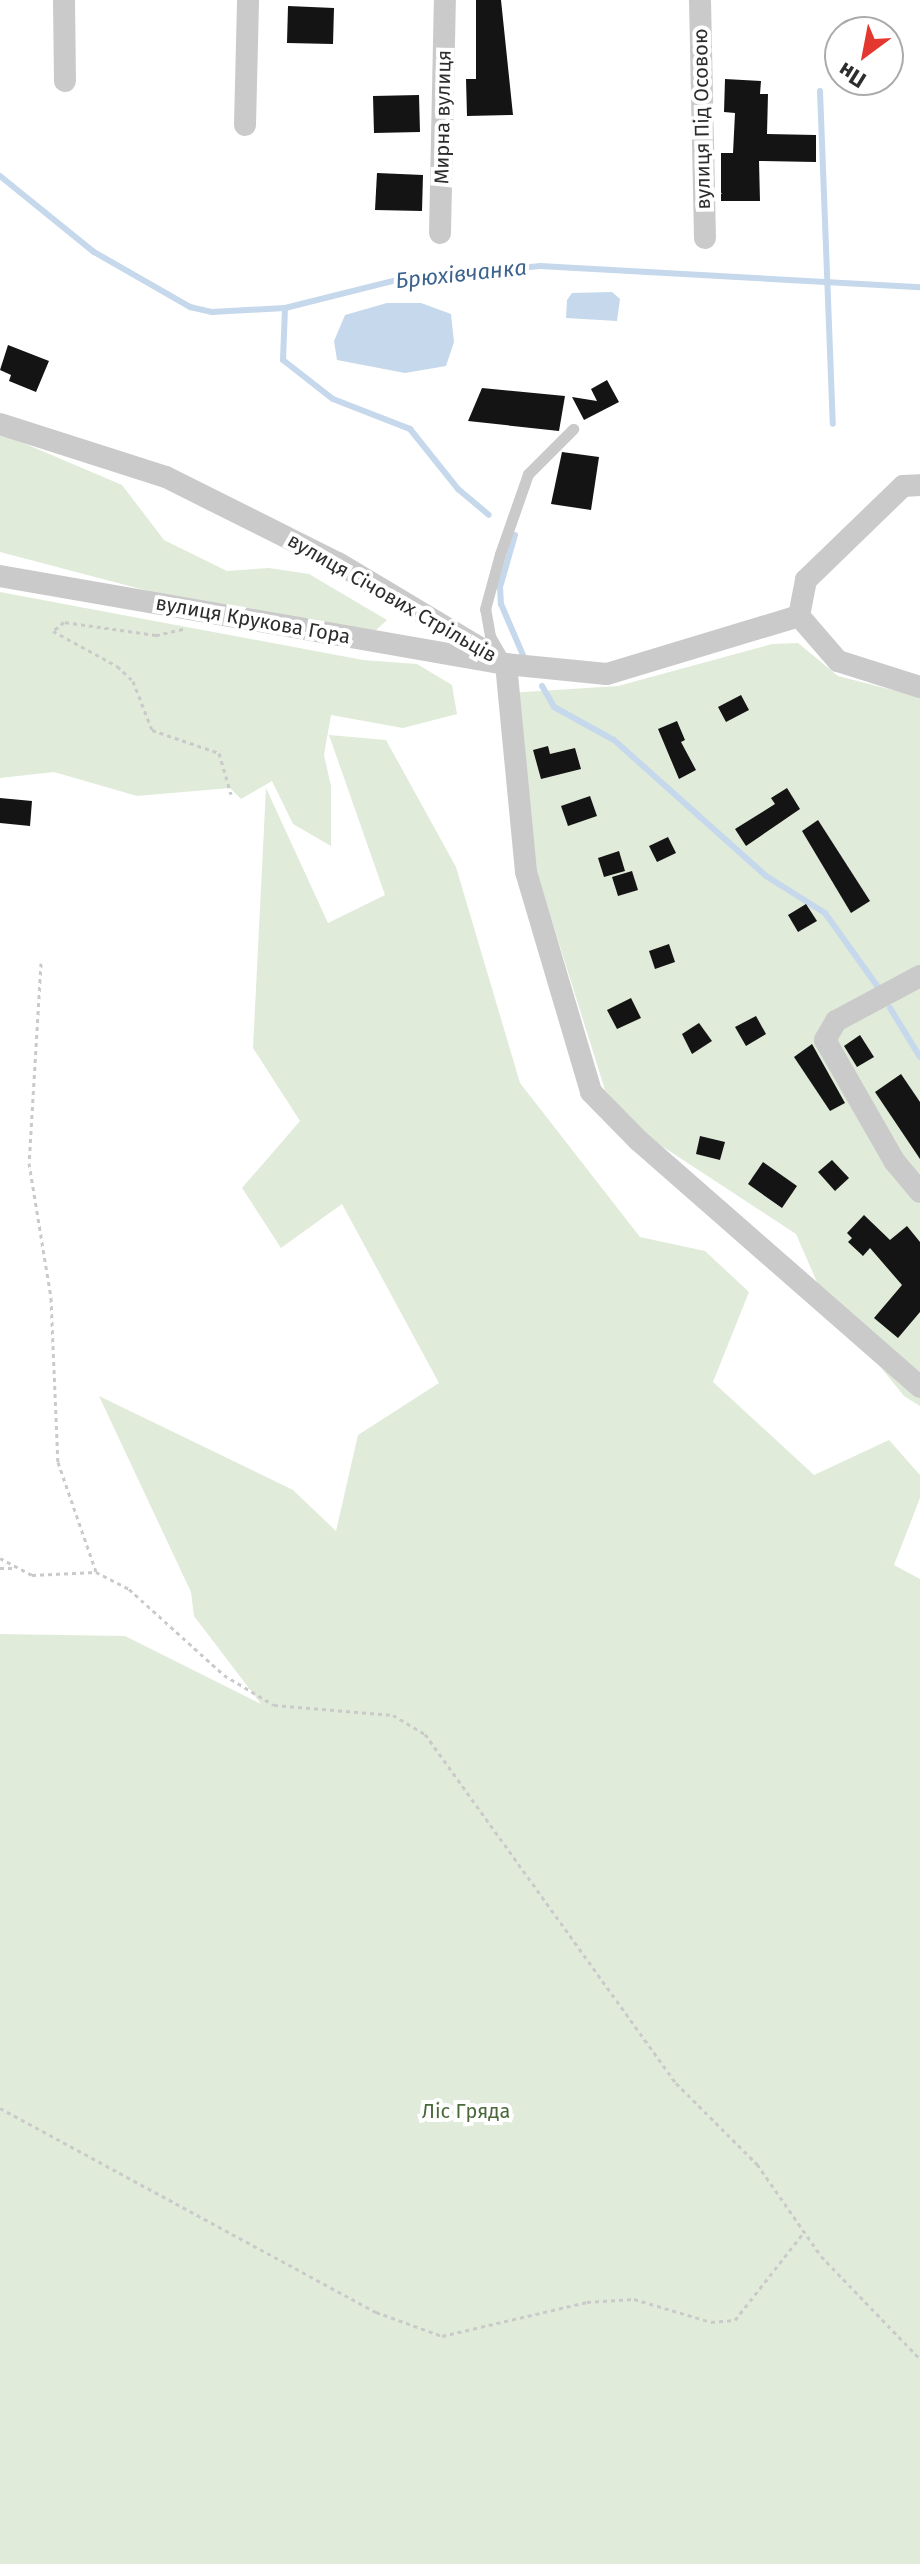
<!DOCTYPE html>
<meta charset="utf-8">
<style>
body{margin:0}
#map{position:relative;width:920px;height:2564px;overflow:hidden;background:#fff;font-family:"Fira Sans",sans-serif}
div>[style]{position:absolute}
.green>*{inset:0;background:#e1ebda}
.water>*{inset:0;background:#c6d8eb}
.stream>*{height:6px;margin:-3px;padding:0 3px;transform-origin:3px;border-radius:3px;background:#c6d8eb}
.building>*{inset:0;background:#141414}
.path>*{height:3px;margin-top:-1.5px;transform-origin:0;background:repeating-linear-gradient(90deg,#cacaca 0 4px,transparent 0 8px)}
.service>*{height:11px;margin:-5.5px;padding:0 5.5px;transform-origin:5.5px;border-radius:5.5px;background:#cacaca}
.minor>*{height:22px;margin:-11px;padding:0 11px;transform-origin:11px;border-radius:11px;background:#cacaca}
span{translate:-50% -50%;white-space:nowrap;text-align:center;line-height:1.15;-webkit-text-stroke:8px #fff;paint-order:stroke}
.street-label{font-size:20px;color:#2d2d2d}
.park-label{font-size:20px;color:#4b683b}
.water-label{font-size:22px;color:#3c648e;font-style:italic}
.north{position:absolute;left:824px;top:16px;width:80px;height:80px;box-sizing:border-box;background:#fff;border:2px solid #ababab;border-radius:50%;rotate:212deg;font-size:22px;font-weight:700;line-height:32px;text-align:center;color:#2d2d2d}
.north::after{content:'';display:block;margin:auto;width:28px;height:36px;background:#e4372f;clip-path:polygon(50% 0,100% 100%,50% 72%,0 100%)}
</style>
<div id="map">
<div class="green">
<div style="clip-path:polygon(0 433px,122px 485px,164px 540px,227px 571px,269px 568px,309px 574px,387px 620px,375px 631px,156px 593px,0 552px)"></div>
<div style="clip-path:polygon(0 592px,363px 660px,417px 664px,452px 685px,457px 714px,403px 728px,331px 715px,324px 755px,331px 786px,331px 846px,293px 824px,272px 781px,241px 799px,230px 788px,137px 796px,54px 772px,0 778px)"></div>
<div style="clip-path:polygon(798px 643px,838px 676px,920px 697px,920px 1406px,904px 1396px,823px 1296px,796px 1234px,648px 1137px,605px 1090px,536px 870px,507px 693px,618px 686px,772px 644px)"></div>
<div style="clip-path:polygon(329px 735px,386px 740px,456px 867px,520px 1083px,640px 1237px,705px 1251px,749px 1292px,713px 1382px,814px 1475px,889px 1440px,920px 1475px,920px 1498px,894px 1565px,920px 1579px,920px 2564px,0 2564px,0 1634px,125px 1636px,261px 1704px,194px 1616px,191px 1592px,99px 1396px,293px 1490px,336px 1531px,358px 1435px,439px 1383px,342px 1204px,281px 1248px,242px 1188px,300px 1121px,253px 1048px,266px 788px,328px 923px,385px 895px)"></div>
</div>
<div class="water">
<div style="clip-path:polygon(612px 292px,620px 299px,617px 321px,566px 318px,567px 300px,572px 293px)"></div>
<div style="clip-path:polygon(387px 303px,421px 303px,451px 314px,454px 342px,446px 366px,405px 373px,337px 360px,334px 341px,345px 315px)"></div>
</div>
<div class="stream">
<div style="left:820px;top:91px;width:333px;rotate:87.8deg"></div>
<div style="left:0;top:176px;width:121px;rotate:39deg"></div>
<div style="left:94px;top:252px;width:111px;rotate:29.8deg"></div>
<div style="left:190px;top:307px;width:23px;rotate:13deg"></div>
<div style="left:212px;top:312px;width:73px;rotate:-3.1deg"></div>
<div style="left:285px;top:308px;width:123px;rotate:-14.1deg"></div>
<div style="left:404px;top:278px;width:137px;rotate:-5deg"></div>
<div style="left:540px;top:266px;width:381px;rotate:3.2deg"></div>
<div style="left:285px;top:308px;width:52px;rotate:92.2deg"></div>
<div style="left:283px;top:360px;width:63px;rotate:38deg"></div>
<div style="left:333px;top:399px;width:83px;rotate:21.3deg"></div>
<div style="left:410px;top:429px;width:77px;rotate:51.3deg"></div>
<div style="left:458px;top:489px;width:40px;rotate:40deg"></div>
<div style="left:515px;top:535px;width:54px;rotate:106.1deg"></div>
<div style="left:500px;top:587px;width:17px;rotate:87deg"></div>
<div style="left:501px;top:604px;width:56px;rotate:66.7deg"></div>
<div style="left:542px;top:686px;width:24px;rotate:60deg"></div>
<div style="left:554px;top:707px;width:68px;rotate:28.8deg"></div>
<div style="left:614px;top:740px;width:204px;rotate:41.8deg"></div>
<div style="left:766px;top:876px;width:70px;rotate:32.1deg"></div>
<div style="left:825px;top:913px;width:91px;rotate:54.4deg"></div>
<div style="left:890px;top:1008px;width:57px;rotate:58.5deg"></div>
</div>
<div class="building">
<div style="clip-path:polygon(476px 0,501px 0,513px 115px,467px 116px,466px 79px,476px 79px)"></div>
<div style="clip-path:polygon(288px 6px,334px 8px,333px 44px,287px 43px)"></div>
<div style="clip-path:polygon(725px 79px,761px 81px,760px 94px,768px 94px,767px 134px,816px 135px,816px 162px,759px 161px,760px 201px,721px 201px,721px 153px,733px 153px,735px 113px,724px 112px)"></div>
<div style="clip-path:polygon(419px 95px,420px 132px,374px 133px,373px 96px)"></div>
<div style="clip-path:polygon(377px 173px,423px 175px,422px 211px,375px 210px)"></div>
<div style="clip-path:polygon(8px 345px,49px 361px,36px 392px,9px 381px,11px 375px,0 370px)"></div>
<div style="clip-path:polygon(607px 380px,619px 402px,584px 420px,572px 397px,597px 401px,591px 389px)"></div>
<div style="clip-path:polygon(482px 388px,565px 396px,559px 431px,468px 421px)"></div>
<div style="clip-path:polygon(562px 452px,599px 457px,591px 510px,551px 504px)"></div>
<div style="clip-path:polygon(741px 695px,749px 710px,726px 722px,718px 707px)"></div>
<div style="clip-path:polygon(677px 721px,685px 740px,681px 742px,696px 770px,679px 779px,658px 729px)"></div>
<div style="clip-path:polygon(548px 746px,550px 754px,575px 748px,581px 769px,541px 779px,533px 750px)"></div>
<div style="clip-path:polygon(787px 788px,800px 809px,746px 846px,735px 829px,775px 804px,771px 798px)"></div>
<div style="clip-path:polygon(590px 796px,597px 816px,568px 826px,561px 806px)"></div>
<div style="clip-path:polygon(0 798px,32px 801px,30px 826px,0 823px)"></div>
<div style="clip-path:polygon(818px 820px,870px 901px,851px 913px,802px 831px)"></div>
<div style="clip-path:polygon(668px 837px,676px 853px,657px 862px,649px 846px)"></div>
<div style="clip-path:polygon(619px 851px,625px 871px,604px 877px,598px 858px)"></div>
<div style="clip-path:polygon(632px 871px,638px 890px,618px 896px,612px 877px)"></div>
<div style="clip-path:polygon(806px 904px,817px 921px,798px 932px,788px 915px)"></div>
<div style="clip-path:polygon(669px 944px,675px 962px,655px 969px,649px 951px)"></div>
<div style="clip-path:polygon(631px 998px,641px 1018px,617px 1029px,607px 1010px)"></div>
<div style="clip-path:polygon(756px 1016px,766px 1034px,746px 1046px,735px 1027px)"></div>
<div style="clip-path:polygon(699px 1023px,712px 1041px,692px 1054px,682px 1034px)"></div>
<div style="clip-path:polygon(860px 1035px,874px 1057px,857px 1067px,844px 1046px)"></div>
<div style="clip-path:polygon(812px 1044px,845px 1103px,830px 1111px,794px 1057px)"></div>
<div style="clip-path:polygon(901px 1074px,920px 1102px,920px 1159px,875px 1092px)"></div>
<div style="clip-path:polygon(700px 1136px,725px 1142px,720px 1160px,696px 1154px)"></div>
<div style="clip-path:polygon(832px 1160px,849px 1178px,835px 1191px,818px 1172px)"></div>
<div style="clip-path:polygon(763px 1162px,797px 1186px,782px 1208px,748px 1184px)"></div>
<div style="clip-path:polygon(864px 1215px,890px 1240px,907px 1226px,920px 1242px,920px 1312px,898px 1338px,874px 1318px,902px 1285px,870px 1248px,863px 1256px,848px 1242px,852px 1238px,847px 1233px)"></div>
</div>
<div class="path">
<div style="left:183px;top:629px;width:28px;rotate:167deg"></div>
<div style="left:156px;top:635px;width:93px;rotate:-172deg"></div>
<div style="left:64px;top:622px;width:14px;rotate:141deg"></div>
<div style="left:53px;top:631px;width:73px;rotate:28.7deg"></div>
<div style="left:117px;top:666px;width:22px;rotate:43deg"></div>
<div style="left:133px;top:681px;width:53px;rotate:68.8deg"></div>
<div style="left:152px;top:730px;width:71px;rotate:18.9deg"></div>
<div style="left:219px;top:753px;width:43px;rotate:73.7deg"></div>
<div style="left:41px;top:963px;width:200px;rotate:93.4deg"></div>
<div style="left:29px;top:1163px;width:137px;rotate:80.7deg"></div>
<div style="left:51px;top:1298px;width:164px;rotate:87.6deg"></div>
<div style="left:58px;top:1462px;width:116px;rotate:70.9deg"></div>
<div style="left:0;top:1558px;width:36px;rotate:28deg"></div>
<div style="left:32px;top:1575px;width:64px;rotate:-2.7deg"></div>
<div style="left:96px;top:1572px;width:37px;rotate:27deg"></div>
<div style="left:129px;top:1589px;width:128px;rotate:42.2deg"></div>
<div style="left:224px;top:1675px;width:58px;rotate:31deg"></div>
<div style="left:274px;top:1705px;width:119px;rotate:4.8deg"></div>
<div style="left:393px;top:1715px;width:37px;rotate:31deg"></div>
<div style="left:425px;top:1734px;width:430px;rotate:54.3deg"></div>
<div style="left:676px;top:2083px;width:115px;rotate:45deg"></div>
<div style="left:757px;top:2164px;width:112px;rotate:55.2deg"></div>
<div style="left:821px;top:2256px;width:143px;rotate:46.1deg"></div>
<div style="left:0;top:1568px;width:12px"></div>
<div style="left:0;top:2108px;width:428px;rotate:28.5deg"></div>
<div style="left:376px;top:2312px;width:70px;rotate:20deg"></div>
<div style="left:442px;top:2336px;width:149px;rotate:-13.2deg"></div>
<div style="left:587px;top:2302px;width:47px;rotate:-3.7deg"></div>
<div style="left:634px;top:2299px;width:80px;rotate:16.6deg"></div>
<div style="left:711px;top:2322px;width:24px;rotate:-5deg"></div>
<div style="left:735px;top:2320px;width:112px;rotate:-51.9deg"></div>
</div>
<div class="service">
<div style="left:502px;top:657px;width:24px;rotate:-120deg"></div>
<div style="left:490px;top:636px;width:27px;rotate:-100deg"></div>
<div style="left:485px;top:609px;width:57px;rotate:-74.7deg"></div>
<div style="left:500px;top:554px;width:85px;rotate:-70.7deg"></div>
<div style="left:528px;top:474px;width:64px;rotate:-45deg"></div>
</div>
<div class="minor">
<div style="left:64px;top:0;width:81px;rotate:89.3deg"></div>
<div style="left:700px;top:0;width:238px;rotate:88.8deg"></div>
<div style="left:245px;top:125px;width:125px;rotate:-88.6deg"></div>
<div style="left:440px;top:233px;width:233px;rotate:-88.8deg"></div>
<div style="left:0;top:424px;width:174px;rotate:17.7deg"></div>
<div style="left:166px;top:477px;width:192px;rotate:26.6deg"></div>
<div style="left:338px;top:563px;width:183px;rotate:30.9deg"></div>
<div style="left:0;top:576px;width:514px;rotate:9.87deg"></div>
<div style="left:506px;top:664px;width:101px;rotate:5.7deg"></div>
<div style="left:607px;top:674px;width:201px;rotate:-16.8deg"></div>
<div style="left:799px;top:616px;width:37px;rotate:-79deg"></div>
<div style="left:806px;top:580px;width:135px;rotate:-44.1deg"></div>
<div style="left:903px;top:486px;width:17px;rotate:-3deg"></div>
<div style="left:799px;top:616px;width:60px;rotate:49.1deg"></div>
<div style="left:838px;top:661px;width:86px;rotate:17.6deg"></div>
<div style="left:506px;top:664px;width:209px;rotate:84.5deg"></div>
<div style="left:526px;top:872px;width:229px;rotate:73.5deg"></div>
<div style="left:591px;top:1092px;width:67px;rotate:45.6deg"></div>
<div style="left:638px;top:1140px;width:375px;rotate:41.2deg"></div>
<div style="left:920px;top:976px;width:95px;rotate:151.8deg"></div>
<div style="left:836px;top:1021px;width:22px;rotate:120deg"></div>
<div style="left:825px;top:1040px;width:141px;rotate:60.2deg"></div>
<div style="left:895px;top:1162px;width:39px;rotate:50deg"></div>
</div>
<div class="street-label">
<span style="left:443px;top:117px;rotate:-89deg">Мирна вулиця</span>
<span style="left:702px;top:119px;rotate:-91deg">вулиця Під Осовою</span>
<span style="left:392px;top:598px;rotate:30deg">вулиця Січових Стрільців</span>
<span style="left:253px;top:620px;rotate:10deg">вулиця Крукова Гора</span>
</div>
<div class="park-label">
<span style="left:466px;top:2111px">Ліс Гряда</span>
</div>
<div class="water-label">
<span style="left:461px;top:274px;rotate:-6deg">Брюхівчанка</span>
</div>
<div class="north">Пн</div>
</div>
